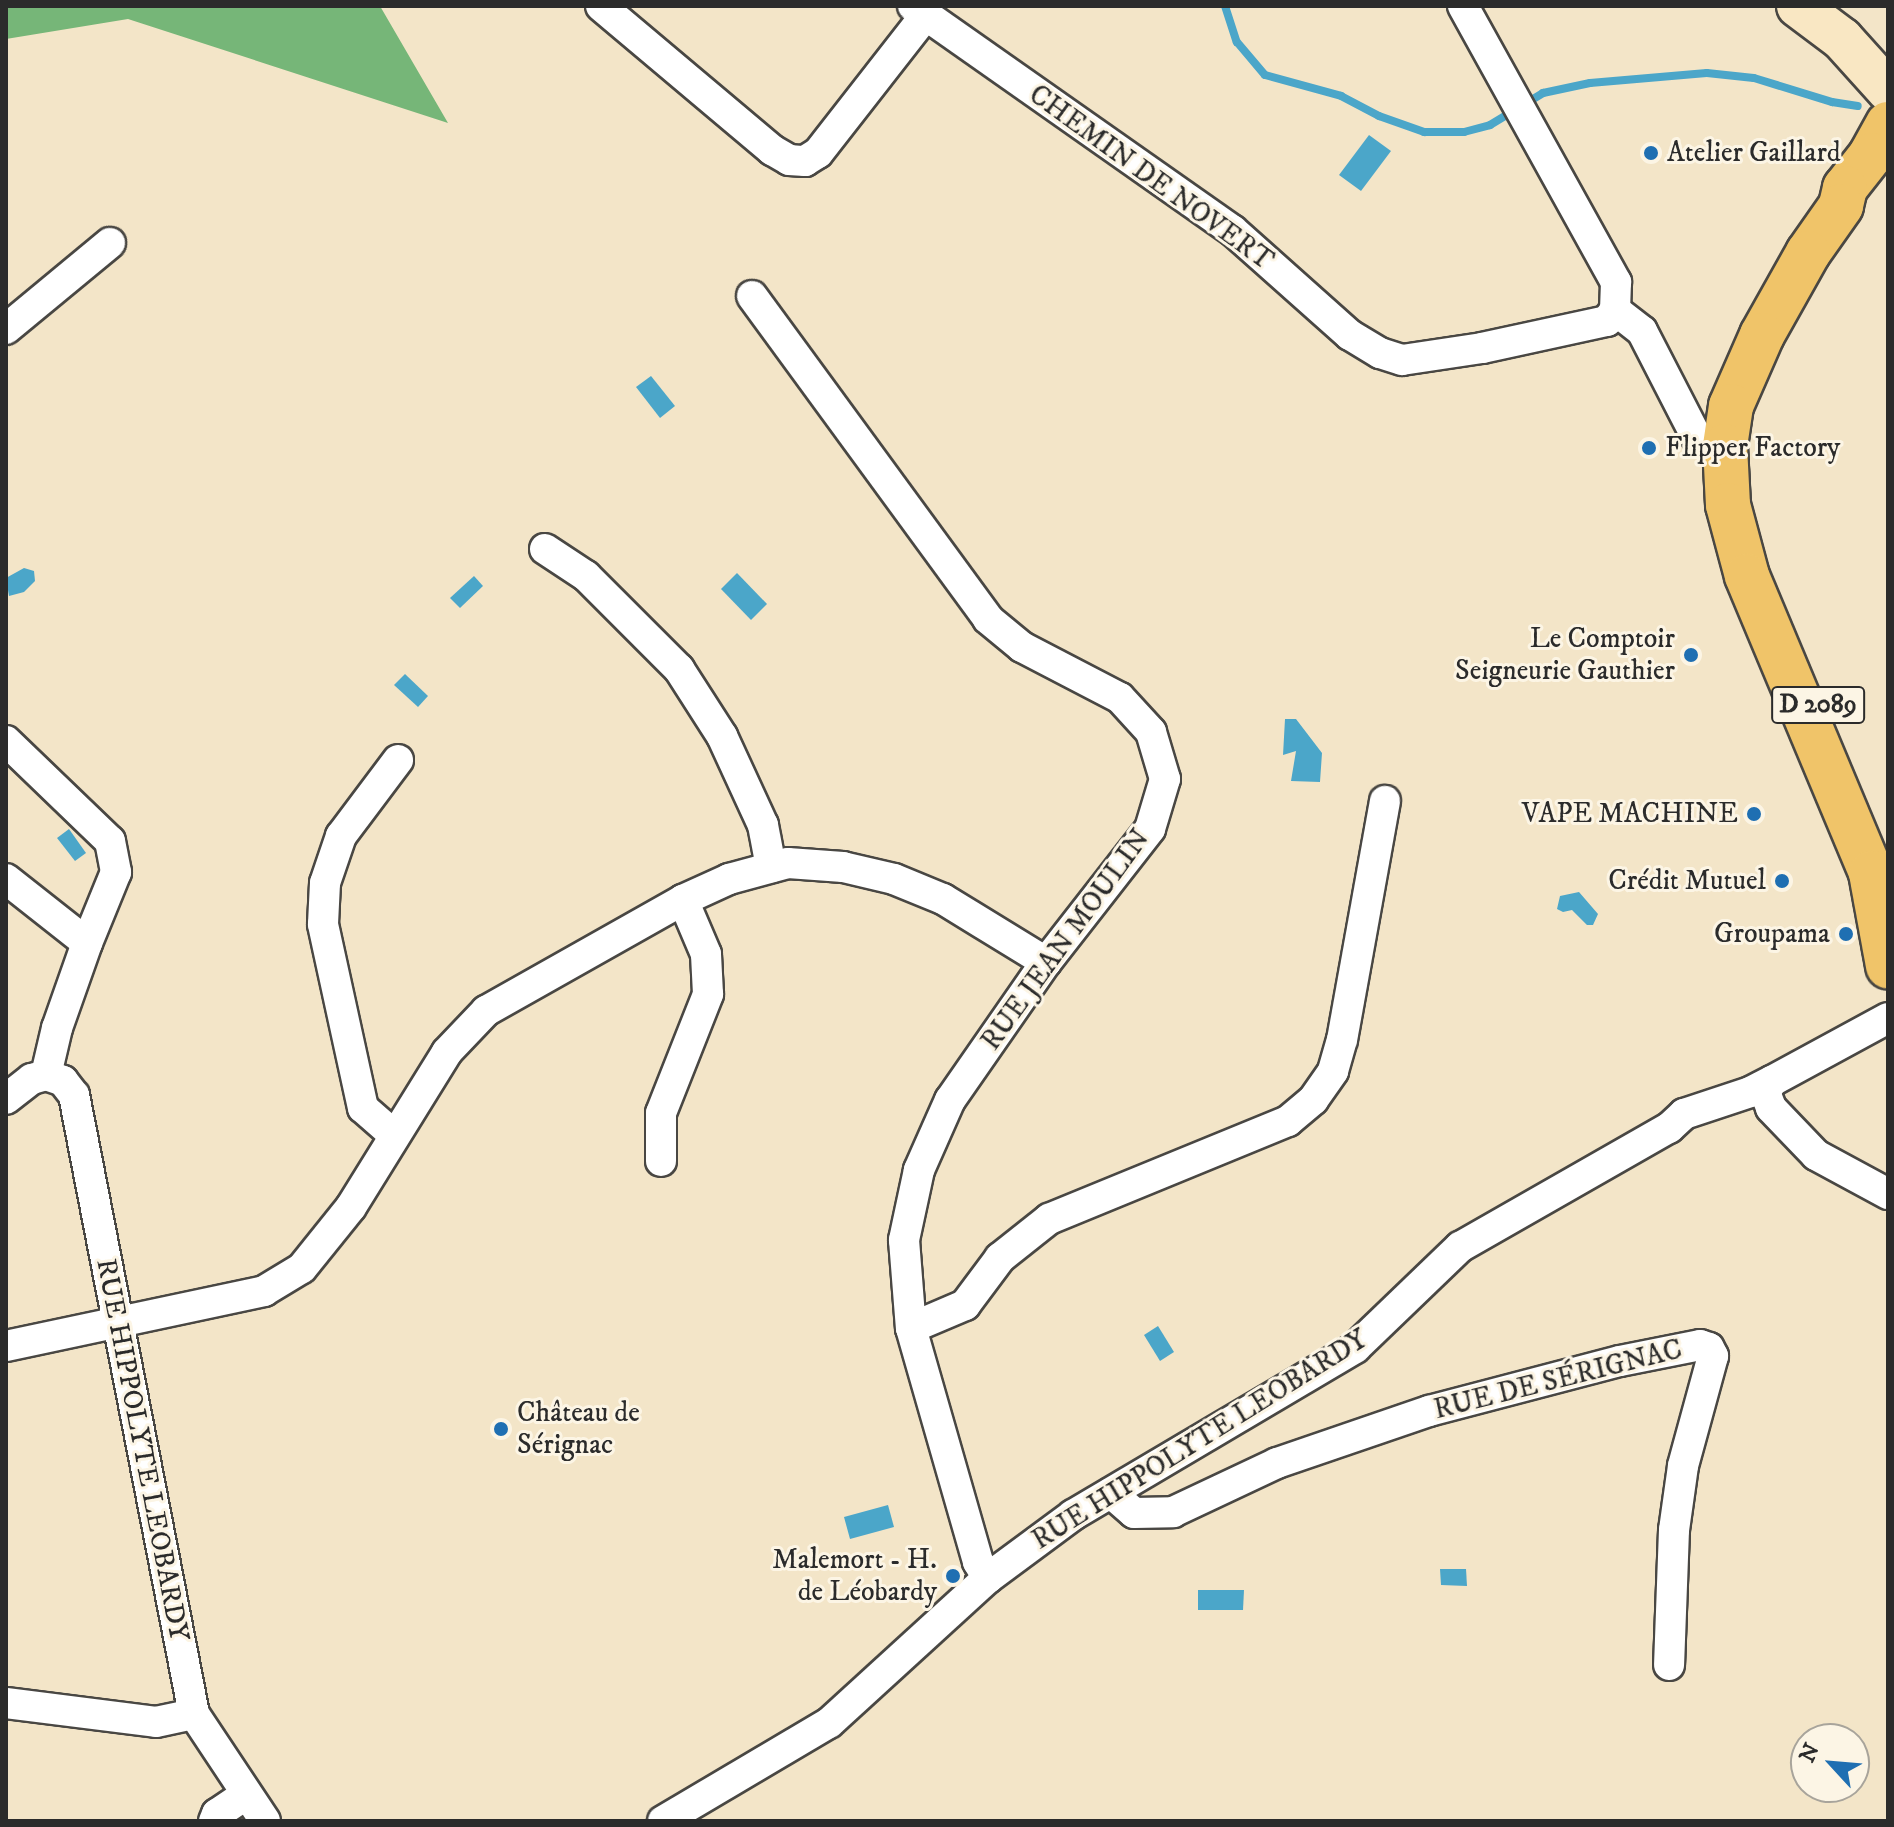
<!DOCTYPE html>
<meta charset="utf-8">
<style>
body{margin:0}
#map{position:relative;width:1894px;height:1827px;overflow:hidden;background:#f3e5c8;font-family:"IM FELL DW Pica",serif}
div>[style]{position:absolute}
.forest>*{inset:0;background:#76b678}
.water>*{inset:0;background:#4ba6c9}
.stream>*{height:8px;margin:-4px;padding:0 4px;transform-origin:4px;border-radius:4px;background:#4ba6c9}
.roads{filter:drop-shadow(2px 0 #494743) drop-shadow(-2px 0 #494743) drop-shadow(0 2px #494743) drop-shadow(0 -2px #494743)}
.minor>*{height:30px;margin:-15px;padding:0 15px;transform-origin:15px;border-radius:15px;background:#fff}
.secondary>*{height:42px;margin:-21px;padding:0 21px;transform-origin:21px;border-radius:21px;background:#f9e7c3}
.primary>*{height:44px;margin:-22px;padding:0 22px;transform-origin:22px;border-radius:22px;background:#f0c469}
.dots>*{width:22px;height:22px;translate:-50% -50%;box-sizing:border-box;border:4px solid #fcf5e5;border-radius:50%}
span{translate:-50% -50%;white-space:nowrap;text-align:center;line-height:1.15;-webkit-text-stroke:6px #fcf5e5;paint-order:stroke}
.shield-label span{padding:2px 6px;background:#fcf5e5;border:2px solid;border-radius:6px;-webkit-text-stroke-width:0}
.shield-label{font-size:26px;color:#2b2b2b;font-weight:700}
.poi-label{font-size:28px;color:#2b2b2b}
.left{translate:0 -50%;text-align:left}
.right{translate:-100% -50%;text-align:right}
.street-label{font-size:28px;color:#2b2b2b}
.frame{position:absolute;inset:0;border:8px solid #2b2b2b;pointer-events:none}
.north{position:absolute;left:1790px;top:1723px;width:80px;height:80px;box-sizing:border-box;background:#fcf5e5;border:2px solid #a8a49b;border-radius:50%;rotate:296deg;font-size:22px;font-weight:700;line-height:32px;text-align:center;color:#2b2b2b}
.north::after{content:'';display:block;margin:auto;width:28px;height:36px;background:#1f6fb2;clip-path:polygon(50% 0,100% 100%,50% 72%,0 100%)}
</style>
<div id="map">
<div class="forest">
<div style="clip-path:polygon(6px 6px,380px 6px,448px 123px,128px 19px,6px 39px)"></div>
</div>
<div class="water">
<div style="clip-path:polygon(1369px 135px,1391px 151px,1361px 191px,1339px 175px)"></div>
<div style="clip-path:polygon(651px 376px,675px 406px,660px 418px,636px 387px)"></div>
<div style="clip-path:polygon(24px 568px,34px 571px,35px 581px,24px 592px,9px 596px,6px 578px)"></div>
<div style="clip-path:polygon(737px 573px,767px 604px,751px 620px,721px 589px)"></div>
<div style="clip-path:polygon(474px 576px,483px 586px,460px 608px,450px 598px)"></div>
<div style="clip-path:polygon(405px 674px,428px 696px,418px 707px,394px 685px)"></div>
<div style="clip-path:polygon(1285px 719px,1296px 719px,1322px 753px,1320px 782px,1291px 781px,1296px 751px,1283px 755px)"></div>
<div style="clip-path:polygon(69px 829px,86px 853px,75px 861px,57px 838px)"></div>
<div style="clip-path:polygon(1579px 892px,1598px 914px,1593px 925px,1587px 925px,1572px 910px,1563px 912px,1557px 909px,1560px 896px)"></div>
<div style="clip-path:polygon(1158px 1326px,1174px 1352px,1160px 1361px,1144px 1335px)"></div>
<div style="clip-path:polygon(888px 1505px,894px 1527px,850px 1539px,844px 1517px)"></div>
<div style="clip-path:polygon(1440px 1569px,1466px 1569px,1467px 1586px,1441px 1585px)"></div>
<div style="clip-path:polygon(1198px 1590px,1244px 1590px,1243px 1610px,1198px 1610px)"></div>
</div>
<div class="stream">
<div style="left:1225px;top:6px;width:38px;rotate:72deg"></div>
<div style="left:1237px;top:42px;width:43px;rotate:49.7deg"></div>
<div style="left:1265px;top:75px;width:79px;rotate:15.4deg"></div>
<div style="left:1341px;top:96px;width:43px;rotate:27.8deg"></div>
<div style="left:1379px;top:116px;width:48px;rotate:19.6deg"></div>
<div style="left:1424px;top:132px;width:40px"></div>
<div style="left:1464px;top:132px;width:27px;rotate:-15deg"></div>
<div style="left:1490px;top:125px;width:62px;rotate:-31.1deg"></div>
<div style="left:1543px;top:93px;width:48px;rotate:-12deg"></div>
<div style="left:1590px;top:83px;width:117px;rotate:-4.9deg"></div>
<div style="left:1707px;top:73px;width:47px;rotate:6.1deg"></div>
<div style="left:1754px;top:78px;width:82px;rotate:17.1deg"></div>
<div style="left:1832px;top:102px;width:26px;rotate:9deg"></div>
</div>
<div class="roads">
<div class="minor">
<div style="left:601px;top:6px;width:224px;rotate:40.1deg"></div>
<div style="left:772px;top:150px;width:20px;rotate:30deg"></div>
<div style="left:789px;top:160px;width:16px;rotate:4deg"></div>
<div style="left:805px;top:161px;width:15px;rotate:-32deg"></div>
<div style="left:818px;top:153px;width:175px;rotate:-52deg"></div>
<div style="left:913px;top:6px;width:390px;rotate:35.1deg"></div>
<div style="left:1232px;top:230px;width:158px;rotate:41.7deg"></div>
<div style="left:1350px;top:335px;width:35px;rotate:31deg"></div>
<div style="left:1380px;top:353px;width:23px;rotate:18deg"></div>
<div style="left:1402px;top:360px;width:81px;rotate:-8.5deg"></div>
<div style="left:1482px;top:348px;width:128px;rotate:-12.2deg"></div>
<div style="left:1607px;top:321px;width:14px;rotate:-54deg"></div>
<div style="left:1463px;top:6px;width:316px;rotate:61deg"></div>
<div style="left:1616px;top:282px;width:28px;rotate:92deg"></div>
<div style="left:752px;top:296px;width:400px;rotate:53.8deg"></div>
<div style="left:988px;top:619px;width:44px;rotate:39.5deg"></div>
<div style="left:1022px;top:647px;width:110px;rotate:27.5deg"></div>
<div style="left:1120px;top:698px;width:46px;rotate:47.6deg"></div>
<div style="left:1151px;top:732px;width:49px;rotate:73.4deg"></div>
<div style="left:1165px;top:779px;width:52px;rotate:106.7deg"></div>
<div style="left:1150px;top:829px;width:169px;rotate:128deg"></div>
<div style="left:1046px;top:962px;width:168px;rotate:124.8deg"></div>
<div style="left:950px;top:1100px;width:77px;rotate:113.9deg"></div>
<div style="left:919px;top:1170px;width:72px;rotate:102.1deg"></div>
<div style="left:904px;top:1240px;width:88px;rotate:85.5deg"></div>
<div style="left:911px;top:1328px;width:243px;rotate:74deg"></div>
<div style="left:978px;top:1562px;width:19px;rotate:58deg"></div>
<div style="left:1615px;top:310px;width:34px;rotate:38deg"></div>
<div style="left:1642px;top:331px;width:120px;rotate:62.8deg"></div>
<div style="left:1697px;top:438px;width:29px;rotate:16deg"></div>
<div style="left:6px;top:329px;width:135px;rotate:-39.6deg"></div>
<div style="left:545px;top:549px;width:49px;rotate:33.4deg"></div>
<div style="left:586px;top:576px;width:132px;rotate:45deg"></div>
<div style="left:679px;top:669px;width:80px;rotate:57.3deg"></div>
<div style="left:722px;top:736px;width:98px;rotate:65.3deg"></div>
<div style="left:763px;top:825px;width:43px;rotate:79.2deg"></div>
<div style="left:6px;top:741px;width:144px;rotate:43.9deg"></div>
<div style="left:110px;top:841px;width:32px;rotate:79deg"></div>
<div style="left:116px;top:872px;width:77px;rotate:112.2deg"></div>
<div style="left:6px;top:879px;width:103px;rotate:38.3deg"></div>
<div style="left:87px;top:943px;width:90px;rotate:109.4deg"></div>
<div style="left:57px;top:1028px;width:48px;rotate:103.2deg"></div>
<div style="left:1888px;top:1018px;width:132px;rotate:151.5deg"></div>
<div style="left:1772px;top:1081px;width:13px;rotate:122deg"></div>
<div style="left:1765px;top:1092px;width:17px;rotate:69deg"></div>
<div style="left:1771px;top:1108px;width:65px;rotate:46.2deg"></div>
<div style="left:1816px;top:1155px;width:82px;rotate:28.4deg"></div>
<div style="left:46px;top:1075px;width:18px;rotate:19deg"></div>
<div style="left:63px;top:1081px;width:18px;rotate:52deg"></div>
<div style="left:74px;top:1095px;width:631px;rotate:79.03deg"></div>
<div style="left:194px;top:1714px;width:128px;rotate:56.4deg"></div>
<div style="left:6px;top:1099px;width:33px;rotate:-38deg"></div>
<div style="left:32px;top:1079px;width:15px;rotate:-16deg"></div>
<div style="left:394px;top:1135px;width:41px;rotate:-138.9deg"></div>
<div style="left:363px;top:1108px;width:188px;rotate:-102.3deg"></div>
<div style="left:323px;top:924px;width:41px;rotate:-87.2deg"></div>
<div style="left:325px;top:883px;width:50px;rotate:-71.2deg"></div>
<div style="left:341px;top:836px;width:95px;rotate:-53.1deg"></div>
<div style="left:661px;top:1161px;width:48px;rotate:-90deg"></div>
<div style="left:661px;top:1113px;width:128px;rotate:-68.4deg"></div>
<div style="left:708px;top:994px;width:40px;rotate:-92.9deg"></div>
<div style="left:706px;top:954px;width:59px;rotate:-113.1deg"></div>
<div style="left:911px;top:1328px;width:59px;rotate:-23.1deg"></div>
<div style="left:965px;top:1305px;width:59px;rotate:-53.3deg"></div>
<div style="left:1000px;top:1258px;width:63px;rotate:-38.5deg"></div>
<div style="left:1049px;top:1219px;width:258px;rotate:-22.3deg"></div>
<div style="left:1288px;top:1121px;width:33px;rotate:-40deg"></div>
<div style="left:1313px;top:1100px;width:35px;rotate:-55deg"></div>
<div style="left:1333px;top:1071px;width:32px;rotate:-74deg"></div>
<div style="left:1342px;top:1040px;width:243px;rotate:-79.8deg"></div>
<div style="left:6px;top:1346px;width:264px;rotate:-12deg"></div>
<div style="left:264px;top:1291px;width:44px;rotate:-31.2deg"></div>
<div style="left:302px;top:1268px;width:78px;rotate:-51.2deg"></div>
<div style="left:351px;top:1207px;width:182px;rotate:-58.2deg"></div>
<div style="left:447px;top:1052px;width:57px;rotate:-46.4deg"></div>
<div style="left:486px;top:1011px;width:226px;rotate:-29.4deg"></div>
<div style="left:683px;top:900px;width:51px;rotate:-24.5deg"></div>
<div style="left:729px;top:879px;width:61px;rotate:-15.2deg"></div>
<div style="left:788px;top:863px;width:55px;rotate:4.2deg"></div>
<div style="left:843px;top:867px;width:52px;rotate:13.2deg"></div>
<div style="left:894px;top:879px;width:53px;rotate:22.2deg"></div>
<div style="left:943px;top:899px;width:121px;rotate:31.5deg"></div>
<div style="left:1111px;top:1493px;width:30px;rotate:41deg"></div>
<div style="left:1134px;top:1513px;width:39px;rotate:-1deg"></div>
<div style="left:1173px;top:1512px;width:115px;rotate:-25.2deg"></div>
<div style="left:1277px;top:1463px;width:161px;rotate:-18.9deg"></div>
<div style="left:1429px;top:1411px;width:197px;rotate:-14.7deg"></div>
<div style="left:1620px;top:1361px;width:82px;rotate:-11.3deg"></div>
<div style="left:1700px;top:1345px;width:9px;rotate:18deg"></div>
<div style="left:1709px;top:1348px;width:9px;rotate:63deg"></div>
<div style="left:1713px;top:1356px;width:114px;rotate:105.3deg"></div>
<div style="left:1683px;top:1466px;width:65px;rotate:98deg"></div>
<div style="left:1674px;top:1530px;width:135px;rotate:92.1deg"></div>
<div style="left:6px;top:1703px;width:151px;rotate:7.2deg"></div>
<div style="left:156px;top:1722px;width:39px;rotate:-12deg"></div>
<div style="left:214px;top:1821px;width:8px;rotate:-67deg"></div>
<div style="left:217px;top:1814px;width:34px;rotate:-34deg"></div>
<div style="left:663px;top:1821px;width:193px;rotate:-30.6deg"></div>
<div style="left:829px;top:1723px;width:215px;rotate:-42.4deg"></div>
<div style="left:988px;top:1578px;width:106px;rotate:-36.5deg"></div>
<div style="left:1073px;top:1515px;width:328px;rotate:-30.6deg"></div>
<div style="left:1355px;top:1348px;width:146px;rotate:-43.9deg"></div>
<div style="left:1460px;top:1247px;width:241px;rotate:-29.7deg"></div>
<div style="left:1669px;top:1128px;width:21px;rotate:-43deg"></div>
<div style="left:1684px;top:1114px;width:70px;rotate:-18.4deg"></div>
<div style="left:1750px;top:1092px;width:25px;rotate:-27deg"></div>
</div>
<div class="secondary">
<div style="left:1798px;top:6px;width:55px;rotate:36.9deg"></div>
<div style="left:1842px;top:39px;width:69px;rotate:48deg"></div>
</div>
<div class="primary">
<div style="left:1888px;top:124px;width:35px;rotate:119deg"></div>
<div style="left:1871px;top:155px;width:42px;rotate:128.2deg"></div>
<div style="left:1845px;top:188px;width:18px;rotate:103deg"></div>
<div style="left:1841px;top:206px;width:57px;rotate:125.1deg"></div>
<div style="left:1808px;top:253px;width:94px;rotate:119.3deg"></div>
<div style="left:1762px;top:335px;width:77px;rotate:113.6deg"></div>
<div style="left:1731px;top:406px;width:40px;rotate:98.5deg"></div>
<div style="left:1725px;top:446px;width:59px;rotate:87.1deg"></div>
<div style="left:1728px;top:505px;width:73px;rotate:75deg"></div>
<div style="left:1747px;top:576px;width:322px;rotate:67.3deg"></div>
<div style="left:1871px;top:873px;width:95px;rotate:79.6deg"></div>
</div>
</div>
<div class="dots">
<div style="left:1651px;top:153px;background:#1f6fb2"></div>
<div style="left:1649px;top:448px;background:#1f6fb2"></div>
<div style="left:1691px;top:655px;background:#1f6fb2"></div>
<div style="left:1754px;top:814px;background:#1f6fb2"></div>
<div style="left:1782px;top:881px;background:#1f6fb2"></div>
<div style="left:1846px;top:934px;background:#1f6fb2"></div>
<div style="left:501px;top:1429px;background:#1f6fb2"></div>
<div style="left:953px;top:1576px;background:#1f6fb2"></div>
</div>
<div class="shield-label">
<span style="left:1818px;top:705px">D 2089</span>
</div>
<div class="poi-label">
<span class="left" style="left:1667px;top:153px">Atelier Gaillard</span>
<span class="left" style="left:1665px;top:448px">Flipper Factory</span>
<span class="right" style="left:1675px;top:655px">Le Comptoir<br>Seigneurie Gauthier</span>
<span class="right" style="left:1738px;top:814px">VAPE MACHINE</span>
<span class="right" style="left:1766px;top:881px">Crédit Mutuel</span>
<span class="right" style="left:1830px;top:934px">Groupama</span>
<span class="left" style="left:517px;top:1429px">Château de<br>Sérignac</span>
<span class="right" style="left:937px;top:1576px">Malemort - H.<br>de Léobardy</span>
</div>
<div class="street-label">
<span style="left:1151px;top:178px;rotate:36deg">CHEMIN DE NOVERT</span>
<span style="left:1066px;top:940px;rotate:-54deg">RUE JEAN MOULIN</span>
<span style="left:1558px;top:1380px;rotate:-14deg">RUE DE SÉRIGNAC</span>
<span style="left:1200px;top:1440px;rotate:-32deg">RUE HIPPOLYTE LEOBARDY</span>
<span style="left:142px;top:1450px;rotate:79deg">RUE HIPPOLYTE LEOBARDY</span>
</div>
<div class="frame"></div>
<div class="north">N</div>
</div>
